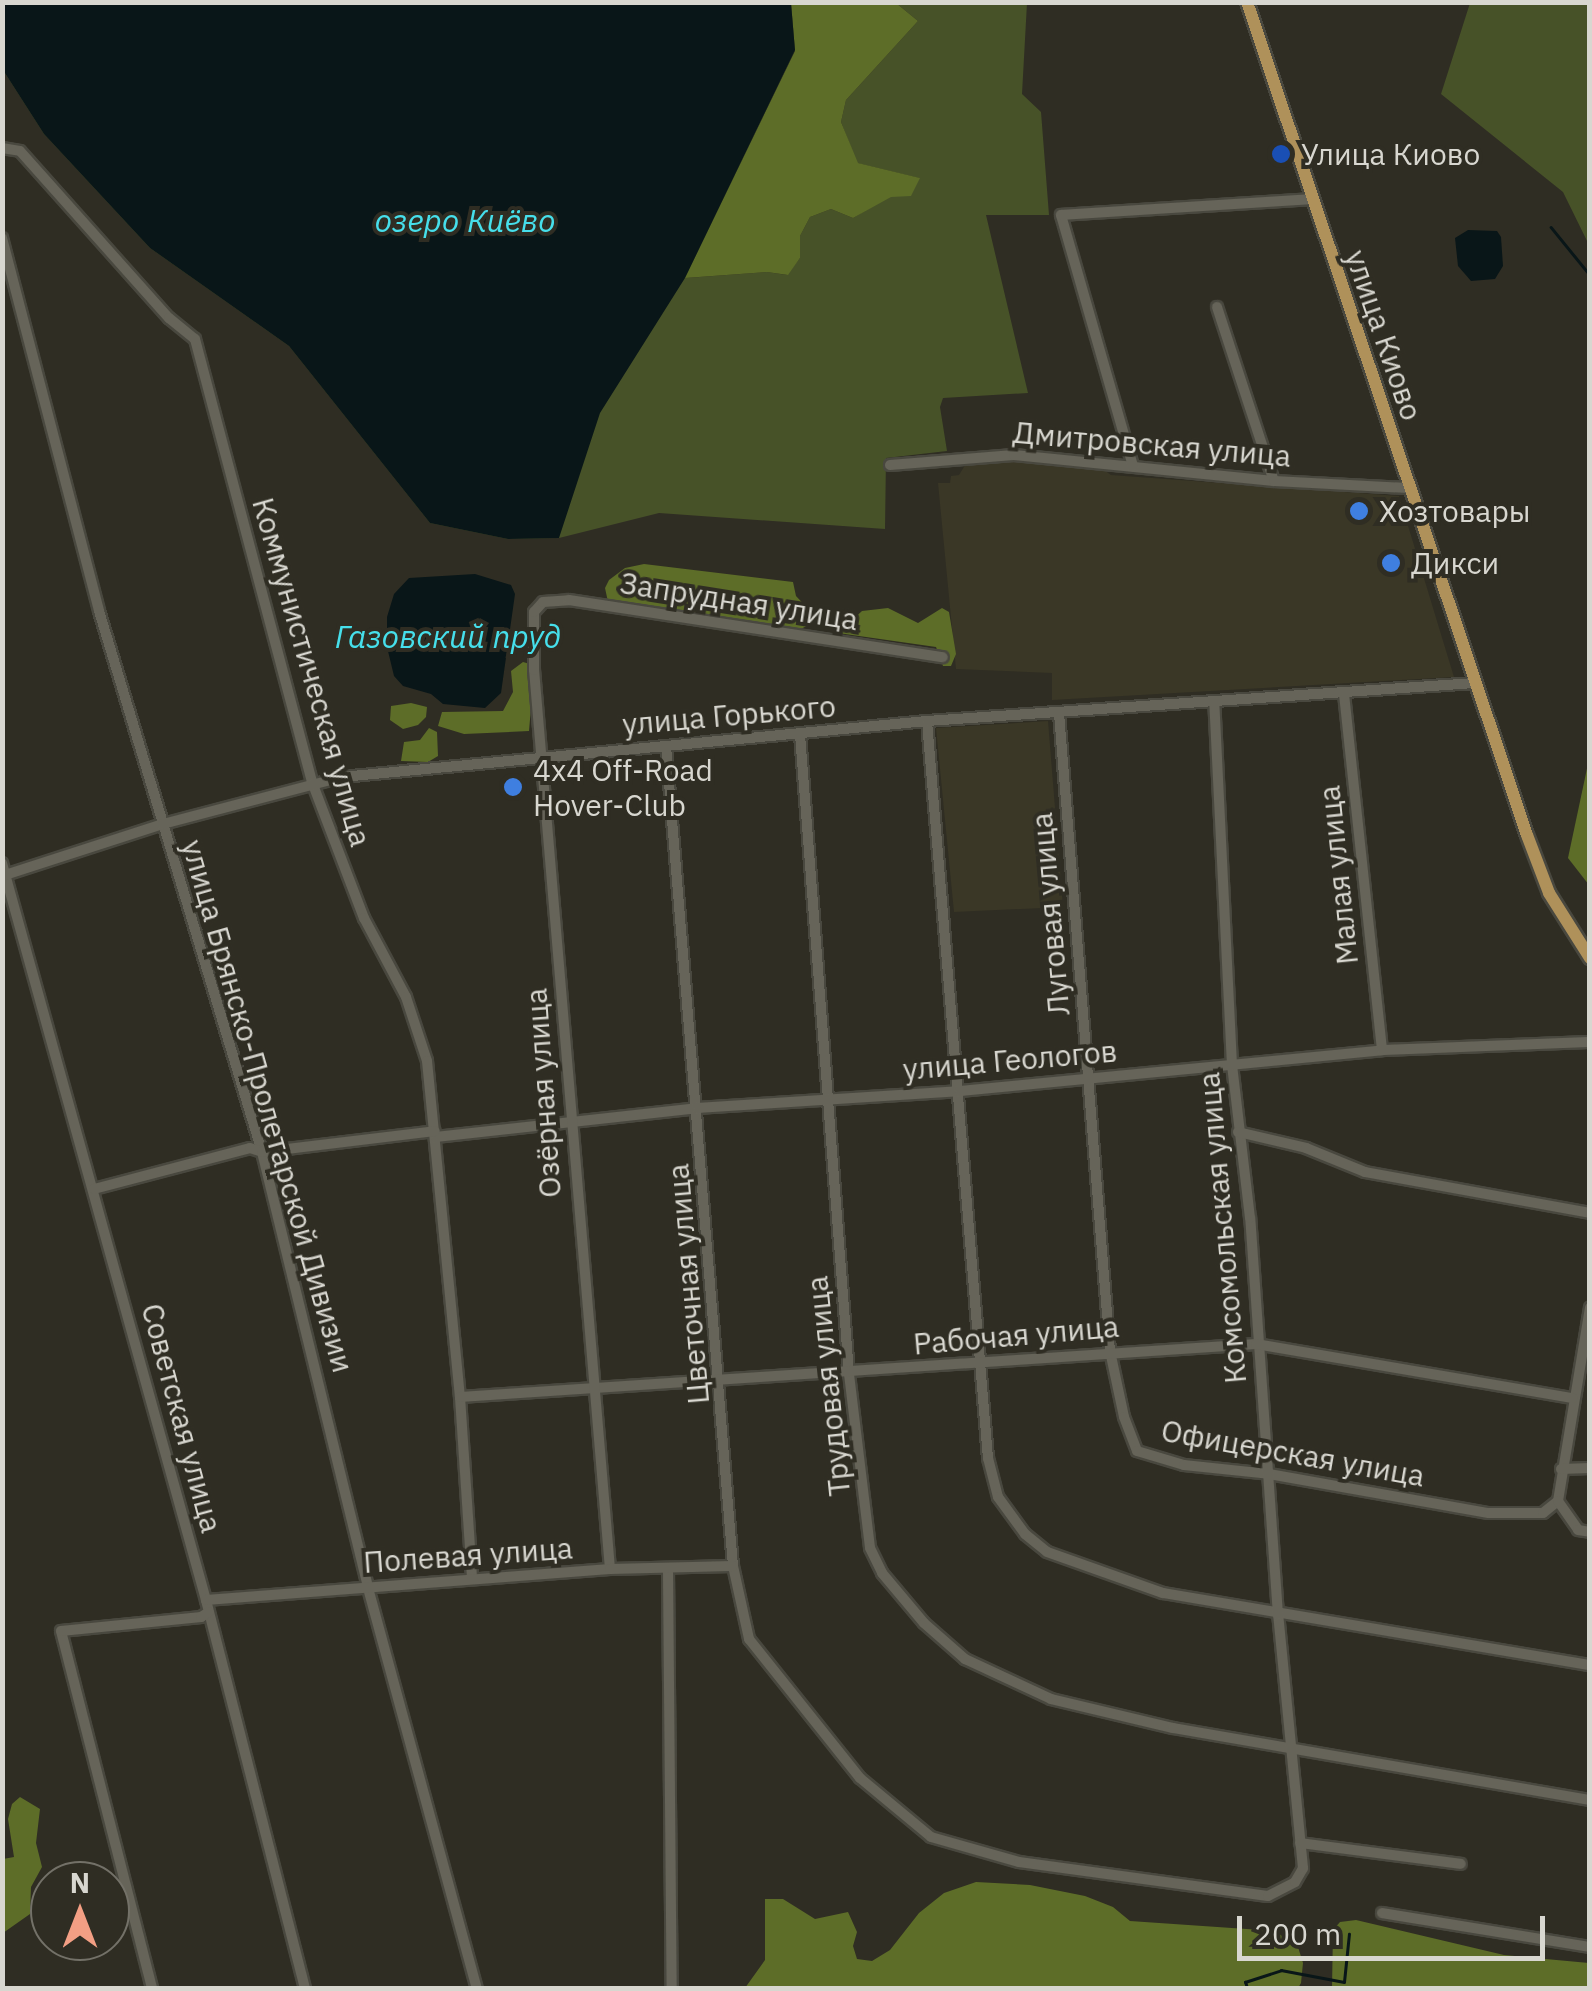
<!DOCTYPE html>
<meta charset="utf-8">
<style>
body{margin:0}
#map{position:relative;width:1592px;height:1991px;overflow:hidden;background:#2f2d23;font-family:"IBM Plex Sans",sans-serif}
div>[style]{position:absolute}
.built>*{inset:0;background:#3a3726}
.green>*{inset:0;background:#475228}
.forest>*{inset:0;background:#5d6d28}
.water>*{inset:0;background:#091618}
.stream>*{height:2.5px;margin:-1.25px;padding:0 1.25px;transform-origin:1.25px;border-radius:1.25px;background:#091618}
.roads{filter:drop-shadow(2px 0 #49483f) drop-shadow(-2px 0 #49483f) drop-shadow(0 2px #49483f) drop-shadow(0 -2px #49483f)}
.minor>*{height:10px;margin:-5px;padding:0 5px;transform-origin:5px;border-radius:5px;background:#666459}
.major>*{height:12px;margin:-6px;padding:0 6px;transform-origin:6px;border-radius:6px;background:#af915a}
.dots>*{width:28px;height:28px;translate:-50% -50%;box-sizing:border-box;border:5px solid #2f2d23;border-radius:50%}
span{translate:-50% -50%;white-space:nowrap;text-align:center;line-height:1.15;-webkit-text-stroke:8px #2f2d23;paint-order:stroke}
.poi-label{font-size:30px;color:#d8d7d0}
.left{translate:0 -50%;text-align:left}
.street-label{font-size:30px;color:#d8d7d0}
.water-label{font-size:32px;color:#46dfeb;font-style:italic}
.frame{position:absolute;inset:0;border:5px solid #d8d7d0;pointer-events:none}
.north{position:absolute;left:30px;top:1861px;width:100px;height:100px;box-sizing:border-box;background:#2f2d23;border:2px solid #737168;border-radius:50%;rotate:0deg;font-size:28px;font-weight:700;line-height:40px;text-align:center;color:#d8d7d0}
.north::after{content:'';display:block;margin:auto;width:35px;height:45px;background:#f39f84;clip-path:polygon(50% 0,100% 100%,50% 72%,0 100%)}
.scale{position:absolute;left:1237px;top:1916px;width:308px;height:45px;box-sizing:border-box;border:5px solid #d8d7d0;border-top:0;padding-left:12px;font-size:30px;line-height:35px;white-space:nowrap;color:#d8d7d0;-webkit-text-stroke:8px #2f2d23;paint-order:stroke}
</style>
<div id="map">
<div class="built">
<div style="clip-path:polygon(1009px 460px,1104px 470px,1111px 475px,1399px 496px,1454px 677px,1052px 700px,1052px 673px,956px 669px,938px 483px,950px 483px,951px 476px,959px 475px,967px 462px)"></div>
<div style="clip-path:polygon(1048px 721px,1063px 907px,954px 912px,936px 728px)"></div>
</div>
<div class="green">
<div style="clip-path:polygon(2px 3px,791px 3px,795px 50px,686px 278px,767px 272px,787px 275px,800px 258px,800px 236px,810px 217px,831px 209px,853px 218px,919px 178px,857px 163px,841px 122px,846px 100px,918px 21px,896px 3px,1027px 3px,1022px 94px,1041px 112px,1049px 215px,986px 215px,1028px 393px,943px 398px,940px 407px,947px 451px,886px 458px,885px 529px,659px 513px,559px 538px,508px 539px,430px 523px,289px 346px,150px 248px,44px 134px,3px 70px)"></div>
<div style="clip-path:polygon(1470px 3px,1589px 3px,1589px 245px,1563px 192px,1441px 94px)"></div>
</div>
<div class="forest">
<div style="clip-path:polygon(791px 3px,896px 3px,918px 21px,846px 100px,841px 122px,858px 163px,920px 178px,911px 196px,891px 197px,853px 218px,831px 209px,810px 217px,800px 236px,800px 258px,788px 275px,767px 272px,685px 278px,795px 51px)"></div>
<div style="clip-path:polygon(644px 564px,793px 582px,796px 596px,814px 615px,812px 623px,801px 629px,608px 602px,605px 588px,609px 580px,625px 568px)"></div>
<div style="clip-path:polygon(888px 608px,918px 623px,942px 608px,949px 612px,956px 654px,951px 666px,943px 666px,936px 647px,838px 633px,862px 611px)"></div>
<div style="clip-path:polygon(523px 662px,530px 664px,533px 685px,529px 731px,464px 734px,438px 726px,442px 712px,503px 711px,513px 692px,511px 671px)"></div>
<div style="clip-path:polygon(411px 703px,427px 707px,426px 717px,418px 725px,403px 729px,390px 720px,391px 706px)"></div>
<div style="clip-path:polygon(429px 728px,437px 732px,438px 756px,428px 762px,401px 761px,404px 742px,420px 740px)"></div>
<div style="clip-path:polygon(1589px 759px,1590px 885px,1589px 885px,1568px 858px)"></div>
<div style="clip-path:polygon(20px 1797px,40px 1809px,36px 1843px,42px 1867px,31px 1887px,30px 1914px,3px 1933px,3px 1859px,14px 1857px,8px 1819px,12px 1804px)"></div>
<div style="clip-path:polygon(976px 1882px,1030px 1885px,1085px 1896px,1113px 1907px,1130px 1921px,1275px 1931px,1298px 1947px,1303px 1963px,1301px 1983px,1298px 1988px,745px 1988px,765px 1960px,765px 1899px,783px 1899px,815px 1919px,848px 1912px,857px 1932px,853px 1946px,857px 1959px,872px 1961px,890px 1950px,919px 1913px,944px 1893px)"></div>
<div style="clip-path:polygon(1356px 1920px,1504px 1955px,1589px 1963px,1589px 1988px,1332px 1988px,1333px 1930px,1340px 1922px)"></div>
</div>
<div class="water">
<div style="clip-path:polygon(2px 3px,791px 3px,795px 50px,685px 278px,600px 413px,559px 538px,508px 539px,430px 523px,289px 346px,150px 248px,44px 134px,3px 70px)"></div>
<div style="clip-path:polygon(1468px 230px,1497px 231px,1501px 237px,1503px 266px,1495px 279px,1471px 281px,1458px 266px,1455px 238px)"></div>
<div style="clip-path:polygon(475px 574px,511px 585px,515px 594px,501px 693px,485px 708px,443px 704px,431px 694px,403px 686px,394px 676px,387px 647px,387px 617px,394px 594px,409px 578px)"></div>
</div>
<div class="stream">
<div style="left:1551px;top:227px;width:62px;rotate:50.9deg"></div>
<div style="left:1247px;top:1988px;width:6px;rotate:-108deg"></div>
<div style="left:1245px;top:1982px;width:38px;rotate:-18deg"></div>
<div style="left:1281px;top:1970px;width:64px;rotate:10.8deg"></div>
<div style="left:1344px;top:1982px;width:48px;rotate:-84.1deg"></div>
</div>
<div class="roads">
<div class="minor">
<div style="left:2px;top:148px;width:18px;rotate:9deg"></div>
<div style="left:20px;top:151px;width:224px;rotate:48.3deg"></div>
<div style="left:169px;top:318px;width:33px;rotate:39deg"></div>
<div style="left:195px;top:339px;width:458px;rotate:75.2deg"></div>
<div style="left:312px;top:782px;width:146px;rotate:69.1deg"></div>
<div style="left:364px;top:918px;width:89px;rotate:62deg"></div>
<div style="left:406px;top:997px;width:67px;rotate:71.8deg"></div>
<div style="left:427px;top:1061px;width:338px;rotate:84.4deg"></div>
<div style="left:460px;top:1397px;width:181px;rotate:86.2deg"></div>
<div style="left:2px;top:238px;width:385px;rotate:75.4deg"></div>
<div style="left:99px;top:611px;width:565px;rotate:73.23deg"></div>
<div style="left:262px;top:1152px;width:449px;rotate:76.3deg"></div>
<div style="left:368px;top:1588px;width:415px;rotate:74.8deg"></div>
<div style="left:1217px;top:307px;width:183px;rotate:71.9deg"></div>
<div style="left:890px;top:465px;width:124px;rotate:-4.6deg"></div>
<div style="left:1014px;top:455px;width:261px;rotate:5.7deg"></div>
<div style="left:1274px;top:481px;width:135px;rotate:3deg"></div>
<div style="left:1133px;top:466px;width:261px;rotate:-106deg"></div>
<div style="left:1061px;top:215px;width:252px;rotate:-3.6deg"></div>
<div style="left:1344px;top:694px;width:358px;rotate:83.9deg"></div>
<div style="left:1059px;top:713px;width:640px;rotate:85.43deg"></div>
<div style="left:1110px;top:1351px;width:67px;rotate:78deg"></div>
<div style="left:1124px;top:1417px;width:36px;rotate:69deg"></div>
<div style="left:1137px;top:1451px;width:49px;rotate:16.6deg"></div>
<div style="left:1184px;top:1465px;width:85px;rotate:6deg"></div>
<div style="left:1269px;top:1474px;width:223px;rotate:10.1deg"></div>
<div style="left:1489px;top:1513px;width:54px"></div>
<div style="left:1543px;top:1513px;width:19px;rotate:-39deg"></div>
<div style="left:1558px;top:1501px;width:196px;rotate:-80.6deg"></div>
<div style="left:927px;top:721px;width:740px;rotate:85.27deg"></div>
<div style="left:988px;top:1458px;width:40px;rotate:75.6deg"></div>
<div style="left:998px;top:1497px;width:46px;rotate:53.9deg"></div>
<div style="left:1025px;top:1534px;width:28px;rotate:39deg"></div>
<div style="left:1047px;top:1552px;width:123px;rotate:19.5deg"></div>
<div style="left:1163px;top:1593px;width:433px;rotate:9.6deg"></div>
<div style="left:800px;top:734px;width:642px;rotate:85.62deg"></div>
<div style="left:849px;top:1374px;width:175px;rotate:83.1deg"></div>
<div style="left:870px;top:1548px;width:28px;rotate:64deg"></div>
<div style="left:882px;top:1573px;width:65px;rotate:50deg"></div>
<div style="left:924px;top:1623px;width:55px;rotate:41.3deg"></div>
<div style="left:965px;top:1659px;width:95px;rotate:24.9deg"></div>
<div style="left:1051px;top:1699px;width:125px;rotate:13.4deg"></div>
<div style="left:1173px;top:1728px;width:423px;rotate:9.8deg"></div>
<div style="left:666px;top:746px;width:823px;rotate:85.33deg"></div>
<div style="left:733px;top:1566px;width:75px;rotate:77.6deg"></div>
<div style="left:749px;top:1639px;width:178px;rotate:51.4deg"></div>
<div style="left:860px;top:1778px;width:92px;rotate:39.7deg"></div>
<div style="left:931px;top:1837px;width:91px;rotate:15.9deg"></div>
<div style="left:1019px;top:1862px;width:251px;rotate:7.8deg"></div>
<div style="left:1268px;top:1896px;width:30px;rotate:-27deg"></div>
<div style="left:1295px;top:1882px;width:16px;rotate:-60deg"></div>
<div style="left:1303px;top:1868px;width:254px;rotate:-95.6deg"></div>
<div style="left:1278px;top:1615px;width:398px;rotate:-94deg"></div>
<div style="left:1250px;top:1218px;width:154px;rotate:-96.7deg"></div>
<div style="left:1232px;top:1065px;width:362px;rotate:-92.8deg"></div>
<div style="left:2px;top:863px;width:765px;rotate:74.53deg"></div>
<div style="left:206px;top:1600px;width:400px;rotate:75.7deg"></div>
<div style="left:2px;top:876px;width:169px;rotate:-17.9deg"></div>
<div style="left:163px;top:824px;width:185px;rotate:-14.7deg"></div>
<div style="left:342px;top:777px;width:588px;rotate:-5.47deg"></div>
<div style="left:927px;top:721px;width:548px;rotate:-3.97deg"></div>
<div style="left:1238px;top:1132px;width:70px;rotate:13.2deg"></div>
<div style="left:1306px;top:1148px;width:64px;rotate:22.1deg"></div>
<div style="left:1365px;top:1172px;width:229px;rotate:10.3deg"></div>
<div style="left:436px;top:1137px;width:264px;rotate:-6.3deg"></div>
<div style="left:698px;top:1108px;width:263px;rotate:-3.7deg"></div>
<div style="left:960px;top:1091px;width:424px;rotate:-5.5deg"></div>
<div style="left:1382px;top:1050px;width:208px;rotate:-2.2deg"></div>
<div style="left:94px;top:1189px;width:161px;rotate:-14.7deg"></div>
<div style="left:250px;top:1148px;width:13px;rotate:18deg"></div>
<div style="left:262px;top:1152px;width:174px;rotate:-6.9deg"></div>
<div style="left:460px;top:1397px;width:798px;rotate:-3.81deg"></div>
<div style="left:1256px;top:1344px;width:321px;rotate:9.7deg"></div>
<div style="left:1561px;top:1469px;width:29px;rotate:-2deg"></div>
<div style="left:1558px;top:1501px;width:35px;rotate:55deg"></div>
<div style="left:1578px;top:1530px;width:12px;rotate:9deg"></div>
<div style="left:610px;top:1569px;width:902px;rotate:-94.83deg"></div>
<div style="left:534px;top:670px;width:58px;rotate:-90deg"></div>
<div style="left:534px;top:612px;width:13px;rotate:-48deg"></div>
<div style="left:543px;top:602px;width:26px;rotate:-4deg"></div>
<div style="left:569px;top:600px;width:378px;rotate:8.7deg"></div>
<div style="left:668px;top:1570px;width:418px;rotate:89.5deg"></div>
<div style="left:206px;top:1600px;width:405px;rotate:-4.4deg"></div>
<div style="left:610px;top:1569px;width:123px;rotate:-1.4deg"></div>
<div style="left:1300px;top:1843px;width:162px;rotate:7.4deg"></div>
<div style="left:1382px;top:1913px;width:211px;rotate:9.3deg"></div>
<div style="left:152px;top:1988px;width:368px;rotate:-104.3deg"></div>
<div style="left:61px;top:1631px;width:141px;rotate:-5.7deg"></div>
<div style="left:201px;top:1617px;width:9px;rotate:-32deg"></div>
</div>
<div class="major">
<div style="left:1247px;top:2px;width:879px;rotate:71.42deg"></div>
<div style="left:1527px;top:835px;width:62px;rotate:69.2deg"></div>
<div style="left:1549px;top:893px;width:77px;rotate:57.8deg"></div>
</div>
</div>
<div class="dots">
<div style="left:1281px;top:154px;background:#1a4fb4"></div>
<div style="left:1359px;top:511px;background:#3f7fe0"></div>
<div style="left:1391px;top:563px;background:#3f7fe0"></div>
<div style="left:513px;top:787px;background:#3f7fe0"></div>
</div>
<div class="poi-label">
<span class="left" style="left:1301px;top:154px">Улица Киово</span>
<span class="left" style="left:1379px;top:511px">Хозтовары</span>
<span class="left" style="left:1411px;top:563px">Дикси</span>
<span class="left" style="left:533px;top:787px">4x4 Off-Road<br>Hover-Club</span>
</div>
<div class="street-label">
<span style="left:1384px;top:335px;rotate:71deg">улица Киово</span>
<span style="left:1152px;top:444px;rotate:5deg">Дмитровская улица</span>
<span style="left:739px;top:601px;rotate:9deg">Запрудная улица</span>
<span style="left:312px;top:672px;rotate:74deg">Коммунистическая улица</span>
<span style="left:729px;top:715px;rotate:-5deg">улица Горького</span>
<span style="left:1338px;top:875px;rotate:-96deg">Малая улица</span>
<span style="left:1050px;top:914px;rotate:-95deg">Луговая улица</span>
<span style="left:1010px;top:1060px;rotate:-5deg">улица Геологов</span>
<span style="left:543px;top:1093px;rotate:-94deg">Озёрная улица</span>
<span style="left:268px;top:1106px;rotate:74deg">улица Брянско-Пролетарской Дивизии</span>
<span style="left:1222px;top:1228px;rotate:-95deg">Комсомольская улица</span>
<span style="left:688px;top:1284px;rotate:-95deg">Цветочная улица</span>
<span style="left:1016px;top:1335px;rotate:-5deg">Рабочая улица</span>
<span style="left:828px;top:1386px;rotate:-96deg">Трудовая улица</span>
<span style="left:182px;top:1418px;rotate:75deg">Советская улица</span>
<span style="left:1293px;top:1453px;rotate:10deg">Офицерская улица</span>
<span style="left:468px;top:1555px;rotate:-4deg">Полевая улица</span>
</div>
<div class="water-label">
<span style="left:465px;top:220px">озеро Киёво</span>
<span style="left:448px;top:636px">Газовский пруд</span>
</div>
<div class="frame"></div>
<div class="north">N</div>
<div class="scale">200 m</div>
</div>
